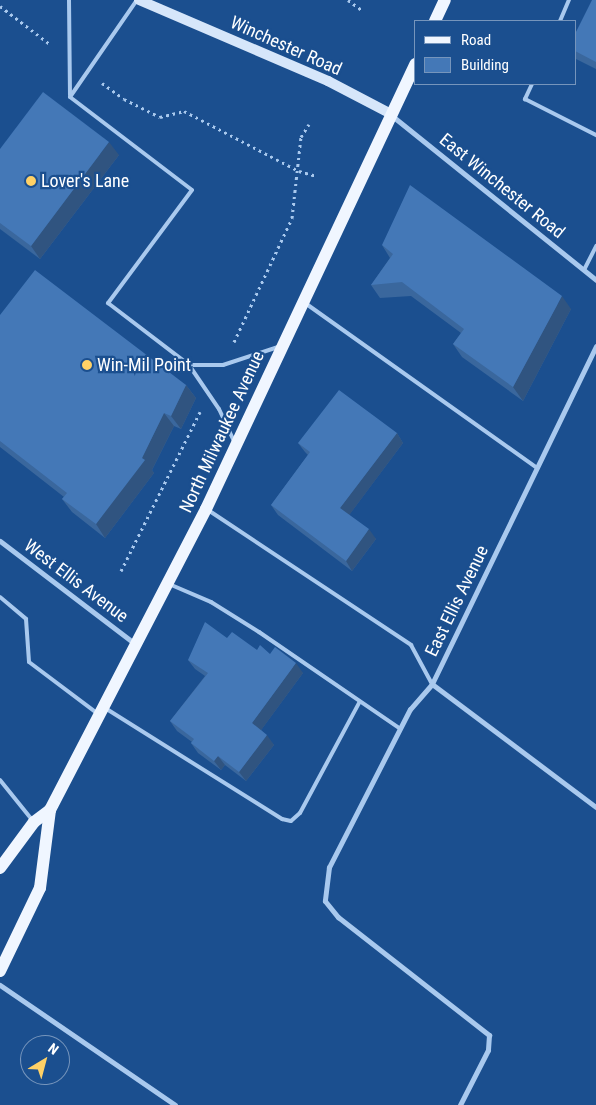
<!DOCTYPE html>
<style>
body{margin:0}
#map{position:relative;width:596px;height:1105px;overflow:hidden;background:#1b4f8f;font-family:"Roboto Condensed",sans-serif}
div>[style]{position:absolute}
.path>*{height:3px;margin-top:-1.5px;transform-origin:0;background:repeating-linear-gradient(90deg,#a9c9ee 0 2.5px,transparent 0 6.5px)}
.service>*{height:4px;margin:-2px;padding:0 2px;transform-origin:2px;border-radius:2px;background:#a9c9ee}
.minor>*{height:5px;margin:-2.5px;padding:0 2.5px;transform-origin:2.5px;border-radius:2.5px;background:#a9c9ee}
.secondary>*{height:10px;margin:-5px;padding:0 5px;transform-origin:5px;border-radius:5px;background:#d6e6fa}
.primary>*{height:12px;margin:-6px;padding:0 6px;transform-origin:6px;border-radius:6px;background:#f0f6ff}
.wall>*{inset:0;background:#3a679d}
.shaded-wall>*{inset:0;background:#305480}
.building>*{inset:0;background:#4478b7}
.dots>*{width:14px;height:14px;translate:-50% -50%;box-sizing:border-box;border:2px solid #1b4f8f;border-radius:50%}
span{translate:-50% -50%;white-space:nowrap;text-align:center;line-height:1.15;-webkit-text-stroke:4.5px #1b4f8f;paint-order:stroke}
.street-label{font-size:18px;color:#fff}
.poi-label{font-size:18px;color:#fff}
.left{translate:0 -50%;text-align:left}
.legend{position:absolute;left:414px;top:20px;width:162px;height:65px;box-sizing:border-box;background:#1b4f8f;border:1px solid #7695bc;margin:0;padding:6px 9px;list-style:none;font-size:15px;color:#fff}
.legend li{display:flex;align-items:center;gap:10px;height:25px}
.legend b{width:25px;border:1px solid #7695bc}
.north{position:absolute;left:20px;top:1035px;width:50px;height:50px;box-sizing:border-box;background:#1b4f8f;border:1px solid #7695bc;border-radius:50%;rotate:37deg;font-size:14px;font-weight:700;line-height:20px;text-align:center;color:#fff}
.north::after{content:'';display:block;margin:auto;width:18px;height:22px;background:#ffd166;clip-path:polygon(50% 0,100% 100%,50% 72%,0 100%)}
</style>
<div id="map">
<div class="path">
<div style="left:348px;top:0;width:17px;rotate:36deg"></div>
<div style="left:0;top:6px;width:64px;rotate:37.4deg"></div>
<div style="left:102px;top:83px;width:27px;rotate:36deg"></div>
<div style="left:124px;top:99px;width:40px;rotate:26.6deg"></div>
<div style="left:160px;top:117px;width:25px;rotate:-14deg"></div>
<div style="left:184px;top:111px;width:130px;rotate:27.6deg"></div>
<div style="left:299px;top:171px;width:19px;rotate:16deg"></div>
<div style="left:234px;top:342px;width:137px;rotate:-64.9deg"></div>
<div style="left:292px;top:218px;width:81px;rotate:-83.7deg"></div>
<div style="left:301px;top:137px;width:15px;rotate:-58deg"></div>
<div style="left:121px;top:571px;width:178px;rotate:-63.6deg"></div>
</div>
<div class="service">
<div style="left:69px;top:0;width:95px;rotate:89.4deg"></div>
<div style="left:560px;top:21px;width:23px;rotate:-67deg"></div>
<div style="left:532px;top:84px;width:17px;rotate:115deg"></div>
<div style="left:525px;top:99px;width:80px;rotate:26.9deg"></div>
<div style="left:70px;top:97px;width:153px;rotate:37.3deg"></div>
<div style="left:192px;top:190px;width:141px;rotate:126.6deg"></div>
<div style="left:108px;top:303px;width:102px;rotate:37.4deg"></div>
<div style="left:189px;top:365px;width:53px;rotate:55.7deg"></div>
<div style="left:219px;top:409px;width:35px;rotate:65deg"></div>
<div style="left:70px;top:97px;width:118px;rotate:-55.4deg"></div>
<div style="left:584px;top:270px;width:27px;rotate:-63deg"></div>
<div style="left:305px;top:303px;width:285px;rotate:35.4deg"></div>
<div style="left:189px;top:365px;width:34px"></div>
<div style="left:223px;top:365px;width:58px;rotate:-18.1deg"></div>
<div style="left:208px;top:510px;width:244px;rotate:33.6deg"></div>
<div style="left:411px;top:645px;width:44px;rotate:61.7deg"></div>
<div style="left:169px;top:584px;width:46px;rotate:23.2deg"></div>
<div style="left:211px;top:602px;width:57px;rotate:32deg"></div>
<div style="left:259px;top:632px;width:170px;rotate:34.4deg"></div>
<div style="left:0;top:597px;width:34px;rotate:40deg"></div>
<div style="left:26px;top:619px;width:43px;rotate:86deg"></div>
<div style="left:29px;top:662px;width:85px;rotate:36.9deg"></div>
<div style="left:105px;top:708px;width:209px;rotate:32.1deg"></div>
<div style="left:282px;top:819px;width:9px;rotate:13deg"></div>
<div style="left:291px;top:821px;width:12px;rotate:-42deg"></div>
<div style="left:300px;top:813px;width:125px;rotate:-61.8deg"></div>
<div style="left:0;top:780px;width:53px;rotate:51.2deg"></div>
</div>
<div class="minor">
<div style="left:391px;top:115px;width:263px;rotate:38.8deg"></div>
<div style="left:596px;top:346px;width:376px;rotate:115.9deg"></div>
<div style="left:432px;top:684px;width:205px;rotate:36.9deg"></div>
<div style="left:0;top:541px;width:170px;rotate:37.3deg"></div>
<div style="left:432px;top:684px;width:33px;rotate:131deg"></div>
<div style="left:410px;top:709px;width:178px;rotate:117.1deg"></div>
<div style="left:329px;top:867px;width:34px;rotate:97deg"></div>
<div style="left:325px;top:901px;width:21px;rotate:51deg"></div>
<div style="left:338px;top:917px;width:192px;rotate:38deg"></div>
<div style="left:489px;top:1035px;width:15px;rotate:94deg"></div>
<div style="left:488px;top:1050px;width:62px;rotate:117deg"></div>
<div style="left:0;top:985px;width:212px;rotate:34.4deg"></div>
</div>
<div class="secondary">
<div style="left:139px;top:0;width:206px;rotate:23.2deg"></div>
<div style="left:328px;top:81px;width:71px;rotate:27.6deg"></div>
</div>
<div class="primary">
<div style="left:435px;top:21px;width:23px;rotate:-65deg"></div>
<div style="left:0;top:868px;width:57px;rotate:-53.5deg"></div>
<div style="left:34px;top:822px;width:20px;rotate:-37deg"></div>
<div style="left:0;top:971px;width:92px;rotate:-64.3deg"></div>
<div style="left:40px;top:888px;width:79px;rotate:-82.7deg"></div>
<div style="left:50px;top:810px;width:339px;rotate:-62.6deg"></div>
<div style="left:206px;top:509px;width:492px;rotate:-64.8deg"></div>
</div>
<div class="wall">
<div style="clip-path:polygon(596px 0,596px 69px,576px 59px,575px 58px,575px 34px)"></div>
<div style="clip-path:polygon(0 149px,119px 155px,40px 259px,0 229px)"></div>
<div style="clip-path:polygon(382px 245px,571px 309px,523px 401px,462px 357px,453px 344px,461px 333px,411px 296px,380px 298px,371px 285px,390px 258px)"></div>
<div style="clip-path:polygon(0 315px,186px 385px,196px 398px,181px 429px,174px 426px,152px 470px,154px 473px,105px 538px,72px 512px,62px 499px,64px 497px,0 447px)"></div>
<div style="clip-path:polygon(397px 433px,403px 443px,349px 515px,376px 539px,352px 571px,278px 515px,271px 505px,308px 455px,305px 452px,298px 443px)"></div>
<div style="clip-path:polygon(227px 638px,257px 650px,270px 654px,303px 673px,261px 730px,274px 745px,246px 781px,225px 765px,221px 770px,198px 753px,191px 743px,192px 742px,177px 731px,170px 721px,205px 676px,195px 669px,188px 660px)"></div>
</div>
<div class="shaded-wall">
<div style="clip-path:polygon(109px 142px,119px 155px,40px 259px,31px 246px)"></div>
<div style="clip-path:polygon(562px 296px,571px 309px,523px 401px,513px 387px)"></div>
<div style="clip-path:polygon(186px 385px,196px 398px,181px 429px,171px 416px)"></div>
<div style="clip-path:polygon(164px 413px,174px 426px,152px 470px,154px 473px,105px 538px,96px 524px,142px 458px)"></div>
<div style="clip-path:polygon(397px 433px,403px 443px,347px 518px,340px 508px)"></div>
<div style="clip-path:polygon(369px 529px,376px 539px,352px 571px,346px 561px)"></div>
<div style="clip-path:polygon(296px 663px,303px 673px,259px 733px,252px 723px)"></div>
<div style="clip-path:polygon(267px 735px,274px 745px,246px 781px,239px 772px)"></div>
<div style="clip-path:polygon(218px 756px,225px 765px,221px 770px,214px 761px)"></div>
</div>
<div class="building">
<div style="clip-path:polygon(592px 0,596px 0,596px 62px,575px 51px,575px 34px)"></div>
<div style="clip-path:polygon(43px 92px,109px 142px,31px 246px,0 223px,0 149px)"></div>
<div style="clip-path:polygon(410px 185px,562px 296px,513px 387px,453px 344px,464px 329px,402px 282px,371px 285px,393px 254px,382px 245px)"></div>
<div style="clip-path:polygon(35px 270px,186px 385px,171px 416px,164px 413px,142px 458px,145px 460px,96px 524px,62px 499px,67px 493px,0 441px,0 315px)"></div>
<div style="clip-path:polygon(339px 390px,397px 433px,340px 508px,369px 529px,346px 561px,271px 505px,310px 452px,298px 443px)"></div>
<div style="clip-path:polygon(205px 622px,227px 638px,232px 632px,257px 650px,260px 645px,270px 654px,275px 647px,296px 663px,252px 723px,267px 735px,239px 772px,218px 756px,214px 761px,191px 743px,194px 739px,170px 721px,208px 673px,188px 660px)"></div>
</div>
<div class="dots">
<div style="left:31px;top:181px;background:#ffd166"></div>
<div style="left:87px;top:365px;background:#ffd166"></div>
</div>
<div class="street-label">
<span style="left:286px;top:46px;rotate:24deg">Winchester Road</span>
<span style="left:502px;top:186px;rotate:39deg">East Winchester Road</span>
<span style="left:222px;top:432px;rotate:-65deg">North Milwaukee Avenue</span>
<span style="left:76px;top:581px;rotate:37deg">West Ellis Avenue</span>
<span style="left:457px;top:601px;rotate:-64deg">East Ellis Avenue</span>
</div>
<div class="poi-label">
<span class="left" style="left:41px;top:181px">Lover's Lane</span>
<span class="left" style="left:97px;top:365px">Win-Mil Point</span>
</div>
<ul class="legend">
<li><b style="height:6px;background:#f0f6ff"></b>Road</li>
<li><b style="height:14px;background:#4478b7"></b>Building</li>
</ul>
<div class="north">N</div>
</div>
